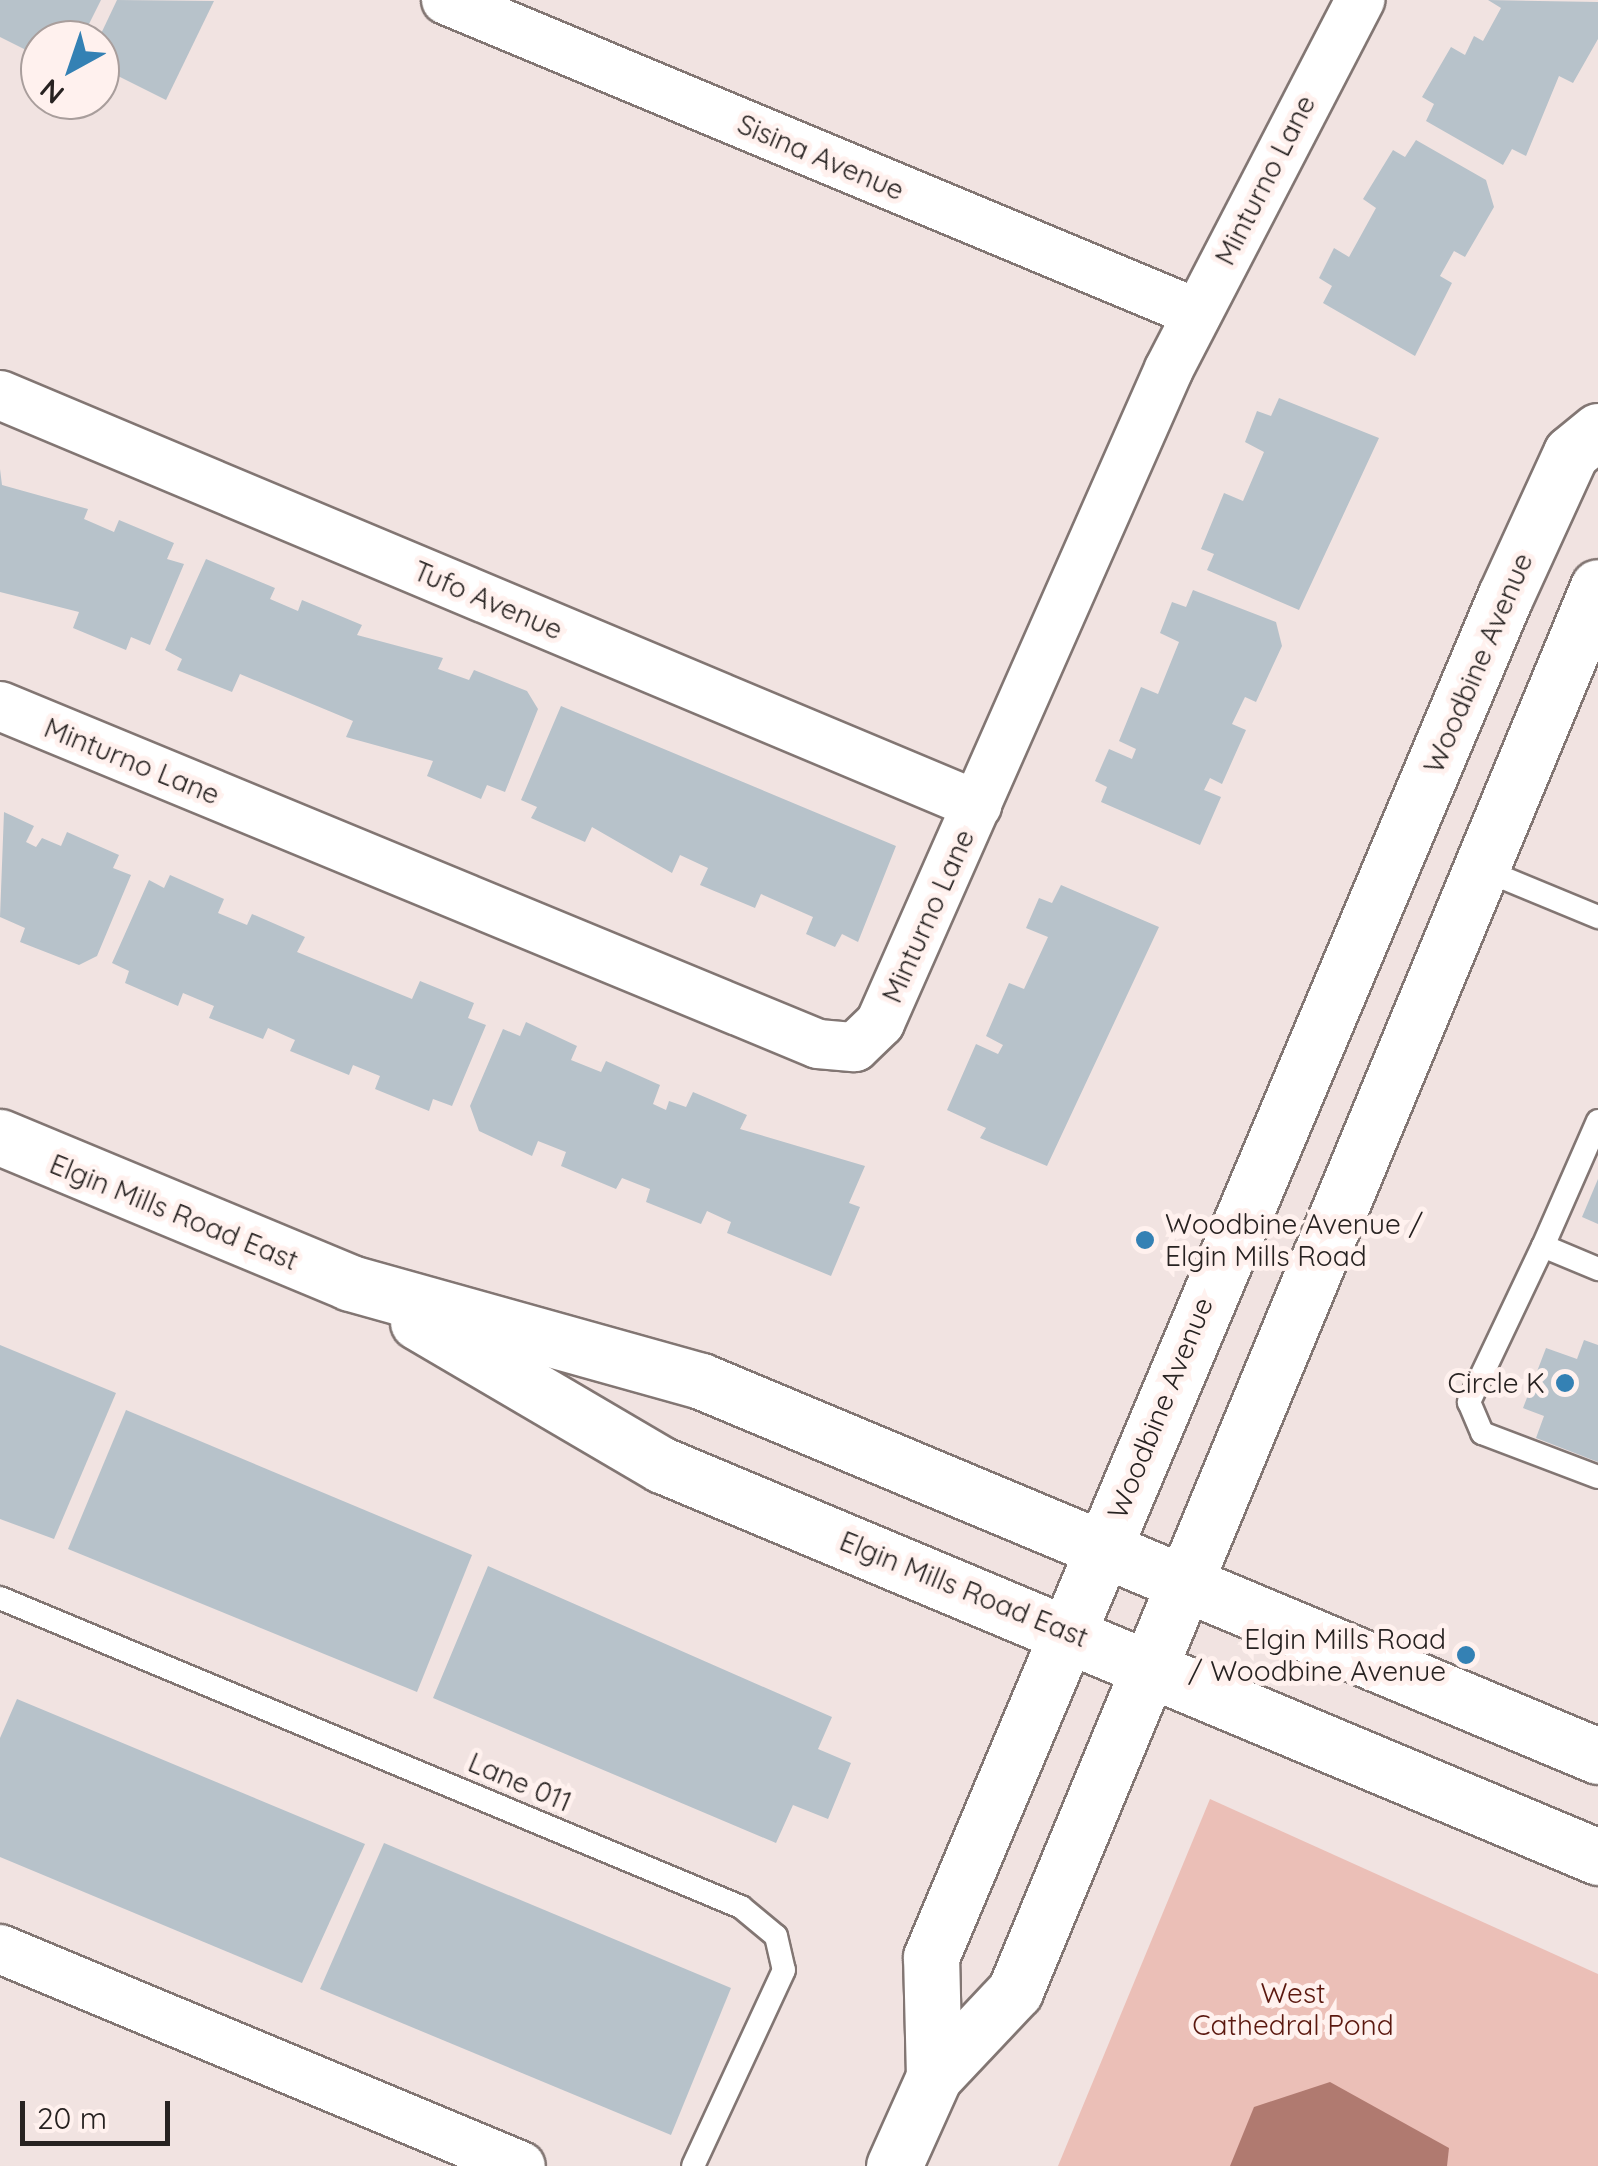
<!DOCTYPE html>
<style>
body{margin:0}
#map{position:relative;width:1598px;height:2166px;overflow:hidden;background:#f1e3e1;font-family:Quicksand,sans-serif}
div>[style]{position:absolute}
.green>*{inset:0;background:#ebbfb7}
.water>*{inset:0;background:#b07a70}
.building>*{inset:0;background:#b7c2ca}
.roads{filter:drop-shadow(2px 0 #827673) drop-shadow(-2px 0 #827673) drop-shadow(0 2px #827673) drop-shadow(0 -2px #827673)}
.lane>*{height:22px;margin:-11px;padding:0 11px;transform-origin:11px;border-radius:11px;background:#fff}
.street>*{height:48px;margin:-24px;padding:0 24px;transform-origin:24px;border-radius:24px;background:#fff}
.secondary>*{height:55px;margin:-27.5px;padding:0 27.5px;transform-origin:27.5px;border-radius:27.5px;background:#fff}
.primary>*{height:55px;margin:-27.5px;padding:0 27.5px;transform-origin:27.5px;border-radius:27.5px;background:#fff}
.dots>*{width:28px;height:28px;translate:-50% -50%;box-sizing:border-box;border:5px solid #fff1ee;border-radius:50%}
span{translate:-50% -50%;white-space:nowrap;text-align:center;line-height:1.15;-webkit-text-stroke:10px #fff1ee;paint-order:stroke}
.street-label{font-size:28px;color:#272221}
.poi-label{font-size:28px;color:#272221}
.left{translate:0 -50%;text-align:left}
.right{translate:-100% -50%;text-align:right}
.park-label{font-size:28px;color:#5b180f}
.north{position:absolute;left:20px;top:20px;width:100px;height:100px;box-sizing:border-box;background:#fff1ee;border:2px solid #a99e9c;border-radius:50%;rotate:220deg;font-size:28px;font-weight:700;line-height:40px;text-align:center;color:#272221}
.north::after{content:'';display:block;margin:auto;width:35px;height:45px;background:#3481b4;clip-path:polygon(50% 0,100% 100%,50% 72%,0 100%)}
.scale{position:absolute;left:20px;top:2101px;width:150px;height:45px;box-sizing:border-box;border:5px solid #272221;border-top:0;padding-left:12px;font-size:30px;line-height:35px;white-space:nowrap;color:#272221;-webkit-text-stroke:8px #fff1ee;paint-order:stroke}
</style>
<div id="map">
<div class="green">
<div style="clip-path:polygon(1210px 1799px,1598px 1974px,1598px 2166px,1058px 2166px)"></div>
</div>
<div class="water">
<div style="clip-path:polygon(1330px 2082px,1449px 2148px,1447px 2166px,1230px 2166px,1254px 2107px)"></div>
</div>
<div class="building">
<div style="clip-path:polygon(0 0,101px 0,81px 40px,40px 40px,40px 57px,0 37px)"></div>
<div style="clip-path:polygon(117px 0,214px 1px,166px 100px,100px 67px,98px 40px)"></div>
<div style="clip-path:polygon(1488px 0,1598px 2px,1598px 39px,1573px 83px,1559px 76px,1526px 156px,1512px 149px,1503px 165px,1426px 121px,1434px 104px,1422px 97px,1451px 47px,1465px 55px,1474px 36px,1483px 41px,1501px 8px)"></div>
<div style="clip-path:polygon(1416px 140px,1486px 180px,1494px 207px,1465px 257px,1454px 251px,1440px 276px,1452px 283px,1415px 356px,1323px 303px,1332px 286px,1319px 278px,1334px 248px,1349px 257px,1376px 208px,1363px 199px,1393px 150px,1405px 157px)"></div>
<div style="clip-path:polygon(1279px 398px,1379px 438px,1299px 610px,1207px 570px,1214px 554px,1201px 549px,1224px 493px,1243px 501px,1264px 452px,1245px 442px,1257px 411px,1271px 416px)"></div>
<div style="clip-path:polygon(0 469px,2px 485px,88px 509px,84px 519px,114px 532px,119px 520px,174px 543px,167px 559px,184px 564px,150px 645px,131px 637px,126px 650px,73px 628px,79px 612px,0 592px)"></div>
<div style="clip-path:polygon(206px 559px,275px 588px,270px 599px,298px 611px,302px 600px,362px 625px,357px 635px,443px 658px,438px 669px,469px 680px,474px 670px,527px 691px,538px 709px,505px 792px,487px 785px,481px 799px,427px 776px,433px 761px,346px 737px,353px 721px,240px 674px,232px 692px,177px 670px,182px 659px,165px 650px)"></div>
<div style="clip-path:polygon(1193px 590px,1276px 622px,1282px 646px,1256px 702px,1245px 697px,1232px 724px,1246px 730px,1222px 784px,1210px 778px,1204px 790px,1221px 797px,1200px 845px,1101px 802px,1107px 787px,1095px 781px,1109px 749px,1132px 759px,1136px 749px,1119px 741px,1141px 687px,1158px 694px,1179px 642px,1160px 633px,1172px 602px,1186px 607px)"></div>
<div style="clip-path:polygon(561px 706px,896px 846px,858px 942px,842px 934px,835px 947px,806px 934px,813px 917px,761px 894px,755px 908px,700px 885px,708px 868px,680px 855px,672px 873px,592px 827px,585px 842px,531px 818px,537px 807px,521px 800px)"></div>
<div style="clip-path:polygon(4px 812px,34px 826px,26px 842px,36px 847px,42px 838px,61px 846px,67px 832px,119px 855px,113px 868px,131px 875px,97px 956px,79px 965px,20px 942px,25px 928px,0 917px)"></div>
<div style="clip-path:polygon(170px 875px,224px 899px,218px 913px,247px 925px,252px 914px,305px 937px,297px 952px,412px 999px,420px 981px,474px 1003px,468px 1018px,486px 1025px,452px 1106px,433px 1099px,429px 1111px,375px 1089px,380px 1076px,353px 1065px,349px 1075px,290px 1051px,295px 1040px,268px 1028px,263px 1039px,209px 1018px,214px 1006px,183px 993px,178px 1006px,125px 983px,129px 971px,112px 963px,149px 880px,164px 888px)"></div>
<div style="clip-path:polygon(1061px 885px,1159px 927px,1047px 1166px,980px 1138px,986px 1128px,947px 1110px,976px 1044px,998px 1054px,1003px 1045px,986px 1036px,1009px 983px,1024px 989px,1048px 937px,1026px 928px,1039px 898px,1052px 903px)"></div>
<div style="clip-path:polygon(526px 1022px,577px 1046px,571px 1060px,601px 1072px,606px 1061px,660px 1085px,653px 1104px,666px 1110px,669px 1101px,686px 1107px,693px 1092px,747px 1115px,740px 1129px,865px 1166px,849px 1203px,860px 1207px,831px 1276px,727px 1233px,731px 1222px,707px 1211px,701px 1224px,646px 1202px,650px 1189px,622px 1178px,616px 1189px,561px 1166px,566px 1152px,538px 1141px,532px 1156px,479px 1131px,470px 1106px,503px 1029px,520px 1036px)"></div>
<div style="clip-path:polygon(1598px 1179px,1598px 1224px,1582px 1217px)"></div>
<div style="clip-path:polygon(1584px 1340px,1598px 1345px,1598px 1462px,1536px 1438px,1544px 1416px,1523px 1408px,1546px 1348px,1577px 1359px)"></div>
<div style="clip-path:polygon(0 1345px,116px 1393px,54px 1539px,0 1519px)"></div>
<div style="clip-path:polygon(126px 1410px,472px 1555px,417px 1692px,68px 1549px)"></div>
<div style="clip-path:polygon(488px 1566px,832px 1717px,818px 1749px,851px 1763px,828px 1819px,793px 1805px,776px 1843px,433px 1698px)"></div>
<div style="clip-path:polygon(17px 1699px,365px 1844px,302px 1983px,0 1857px,0 1738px)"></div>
<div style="clip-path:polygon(384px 1843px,731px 1988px,671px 2135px,320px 1989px)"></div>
</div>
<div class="roads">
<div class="lane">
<div style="left:1482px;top:869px;width:126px;rotate:22.5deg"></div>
<div style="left:1598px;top:1121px;width:137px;rotate:113.7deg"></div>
<div style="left:1543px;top:1246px;width:60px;rotate:22.7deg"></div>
<div style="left:1543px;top:1246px;width:173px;rotate:115.4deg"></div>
<div style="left:1469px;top:1402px;width:34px;rotate:67deg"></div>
<div style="left:1482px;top:1433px;width:124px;rotate:20.8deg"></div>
<div style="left:0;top:1598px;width:803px;rotate:22.64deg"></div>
<div style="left:741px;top:1907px;width:45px;rotate:39.6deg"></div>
<div style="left:776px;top:1936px;width:35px;rotate:77deg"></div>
<div style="left:784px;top:1970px;width:216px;rotate:114.9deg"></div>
</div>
<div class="street">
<div style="left:446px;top:0;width:814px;rotate:22.63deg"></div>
<div style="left:0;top:395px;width:1060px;rotate:22.77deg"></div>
<div style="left:0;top:706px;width:885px;rotate:22.45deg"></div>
<div style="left:818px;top:1044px;width:37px;rotate:5deg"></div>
<div style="left:855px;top:1047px;width:35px;rotate:-44deg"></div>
<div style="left:880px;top:1023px;width:715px;rotate:-66.16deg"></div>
<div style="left:1169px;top:369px;width:416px;rotate:-62.6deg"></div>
<div style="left:0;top:1949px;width:564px;rotate:22.61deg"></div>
</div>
<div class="secondary">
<div style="left:0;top:1137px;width:379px;rotate:22.6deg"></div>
<div style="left:350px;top:1283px;width:364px;rotate:15.6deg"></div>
<div style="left:701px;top:1381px;width:972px;rotate:22.69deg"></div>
<div style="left:418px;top:1322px;width:283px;rotate:30.4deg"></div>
<div style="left:662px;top:1465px;width:1015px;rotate:22.72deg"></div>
</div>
<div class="primary">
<div style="left:934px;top:2077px;width:120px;rotate:-91.4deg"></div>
<div style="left:931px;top:1957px;width:1476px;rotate:-67.12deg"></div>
<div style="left:1505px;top:597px;width:158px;rotate:-65.4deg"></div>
<div style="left:1571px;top:453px;width:35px;rotate:-39deg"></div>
<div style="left:894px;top:2166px;width:98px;rotate:-65.8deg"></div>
<div style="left:934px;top:2077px;width:118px;rotate:-46.7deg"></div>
<div style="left:1015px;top:1991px;width:1520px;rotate:-67.45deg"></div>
</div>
</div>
<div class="dots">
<div style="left:1145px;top:1240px;background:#3481b4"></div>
<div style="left:1565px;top:1383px;background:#3481b4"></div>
<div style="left:1466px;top:1655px;background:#3481b4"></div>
</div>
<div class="street-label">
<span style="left:821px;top:157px;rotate:23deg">Sisina Avenue</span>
<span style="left:1265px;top:180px;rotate:-63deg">Minturno Lane</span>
<span style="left:488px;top:600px;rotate:23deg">Tufo Avenue</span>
<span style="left:1478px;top:663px;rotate:-67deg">Woodbine Avenue</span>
<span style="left:132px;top:761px;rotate:22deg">Minturno Lane</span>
<span style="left:928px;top:916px;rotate:-66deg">Minturno Lane</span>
<span style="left:174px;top:1212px;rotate:22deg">Elgin Mills Road East</span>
<span style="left:1160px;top:1408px;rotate:-68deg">Woodbine Avenue</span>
<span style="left:964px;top:1589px;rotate:22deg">Elgin Mills Road East</span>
<span style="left:520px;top:1782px;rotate:23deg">Lane 011</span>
</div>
<div class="poi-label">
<span class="left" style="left:1165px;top:1240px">Woodbine Avenue /<br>Elgin Mills Road</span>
<span class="right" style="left:1545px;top:1383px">Circle K</span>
<span class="right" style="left:1446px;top:1655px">Elgin Mills Road<br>/ Woodbine Avenue</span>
</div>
<div class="park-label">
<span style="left:1293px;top:2009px">West<br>Cathedral Pond</span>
</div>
<div class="north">N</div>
<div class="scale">20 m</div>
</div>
